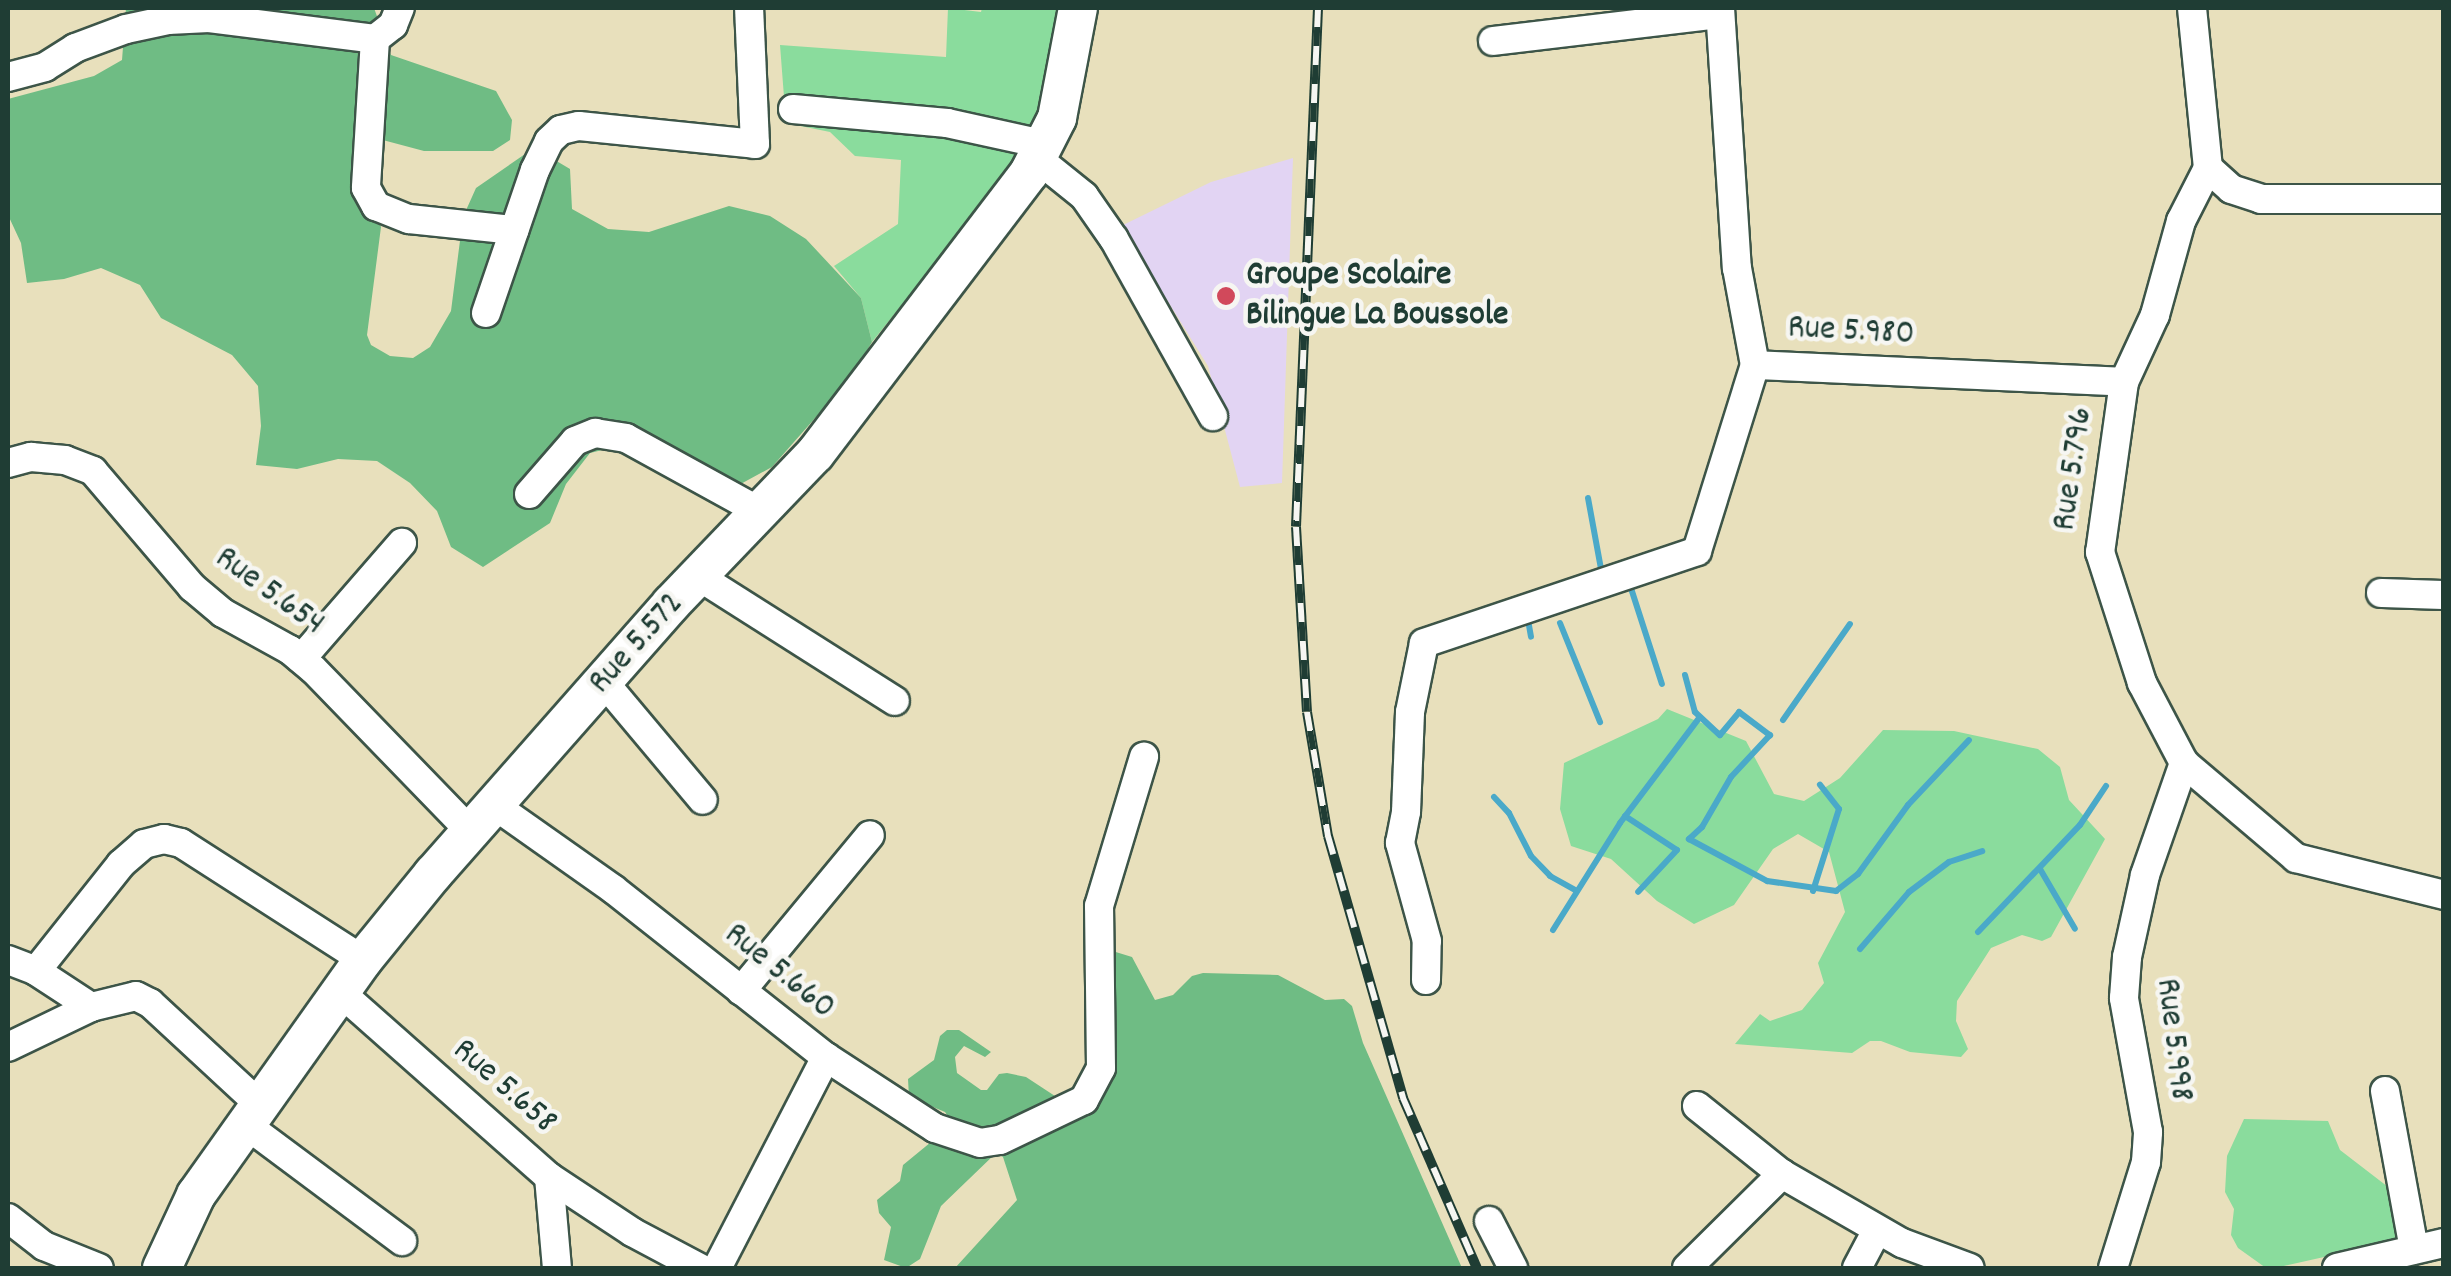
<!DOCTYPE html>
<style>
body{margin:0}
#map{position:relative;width:2451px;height:1276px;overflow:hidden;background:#e8e0bc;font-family:Dekko,sans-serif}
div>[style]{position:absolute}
.built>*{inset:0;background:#e2d4f3}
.green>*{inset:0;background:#8adc9d}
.forest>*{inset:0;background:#6fbc84}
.stream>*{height:6px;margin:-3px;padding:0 3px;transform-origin:3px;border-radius:3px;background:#4aa9c9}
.roads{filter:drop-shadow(2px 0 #3d5548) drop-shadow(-2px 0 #3d5548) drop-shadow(0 2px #3d5548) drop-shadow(0 -2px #3d5548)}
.street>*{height:28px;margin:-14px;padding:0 14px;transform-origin:14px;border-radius:14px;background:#fff}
.secondary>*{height:38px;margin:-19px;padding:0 19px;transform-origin:19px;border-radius:19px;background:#fff}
.rail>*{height:10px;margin-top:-5px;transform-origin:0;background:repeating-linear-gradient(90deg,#f6f6f2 0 19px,#1f3d34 0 38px);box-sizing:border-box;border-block:2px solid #1f3d34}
.dots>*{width:28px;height:28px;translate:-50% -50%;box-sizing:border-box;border:5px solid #f6f6f2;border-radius:50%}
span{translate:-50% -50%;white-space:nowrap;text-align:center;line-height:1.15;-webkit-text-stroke:9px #f6f6f2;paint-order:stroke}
.poi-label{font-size:35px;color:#1f3d34;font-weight:700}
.left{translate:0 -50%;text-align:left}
.street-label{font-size:35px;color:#1f3d34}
.frame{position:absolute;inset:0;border:10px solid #1f3d34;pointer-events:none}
</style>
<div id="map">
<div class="built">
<div style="clip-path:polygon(1293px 158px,1282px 483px,1240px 487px,1208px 366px,1121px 226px,1211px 182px)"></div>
</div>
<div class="green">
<div style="clip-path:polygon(948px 8px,981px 12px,982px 8px,1063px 8px,1050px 100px,990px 195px,872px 342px,861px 298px,834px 266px,898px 224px,901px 160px,855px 156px,830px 132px,786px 123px,780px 45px,946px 57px)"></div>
<div style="clip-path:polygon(1667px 709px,1746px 741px,1774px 794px,1804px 801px,1840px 778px,1883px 730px,1954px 731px,2038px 749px,2060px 767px,2069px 800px,2105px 839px,2051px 937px,2042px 941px,2022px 935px,1991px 948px,1957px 1001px,1956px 1021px,1968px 1049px,1961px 1057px,1910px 1052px,1881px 1041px,1870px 1041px,1852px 1053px,1735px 1044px,1760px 1014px,1770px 1021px,1802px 1010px,1824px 983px,1818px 963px,1845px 912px,1829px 852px,1798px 834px,1773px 849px,1734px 905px,1694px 924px,1657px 901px,1611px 859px,1571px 846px,1560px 809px,1564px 763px,1658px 719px)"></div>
<div style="clip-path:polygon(2244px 1119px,2328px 1121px,2340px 1150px,2392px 1190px,2400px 1240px,2275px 1268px,2266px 1268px,2238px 1248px,2231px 1235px,2234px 1209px,2225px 1192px,2227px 1156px)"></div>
</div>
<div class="forest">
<div style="clip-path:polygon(126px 8px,374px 8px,391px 55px,496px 91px,512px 120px,510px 140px,493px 151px,424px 151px,379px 139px,366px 188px,381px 227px,367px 335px,371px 345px,390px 356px,413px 358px,430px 347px,451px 311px,463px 217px,476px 188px,528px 152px,538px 150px,570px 169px,572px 209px,608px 229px,649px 232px,729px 206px,770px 216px,806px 239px,861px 298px,872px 342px,852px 376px,772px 467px,737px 486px,631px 443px,590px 453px,566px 484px,550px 523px,483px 567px,451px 547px,437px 511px,410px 483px,377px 461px,338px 459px,297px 469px,256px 465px,261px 426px,258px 386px,232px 355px,161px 318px,140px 285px,101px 268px,64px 279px,27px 283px,21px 243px,8px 215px,8px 99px,94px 76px,122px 60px)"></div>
<div style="clip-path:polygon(1106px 949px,1132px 957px,1155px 1000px,1173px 995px,1192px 976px,1203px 973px,1278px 975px,1325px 1000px,1344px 999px,1352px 1006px,1363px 1043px,1462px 1268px,955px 1268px,1017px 1200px,1003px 1157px,996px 1153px,941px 1206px,920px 1259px,906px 1268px,884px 1260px,891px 1227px,879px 1213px,877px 1200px,900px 1181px,903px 1165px,953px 1124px,945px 1112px,909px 1097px,908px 1079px,934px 1060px,940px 1036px,947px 1030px,959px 1030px,991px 1052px,985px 1057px,964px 1046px,955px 1057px,957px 1073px,981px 1090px,987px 1090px,999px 1074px,1007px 1073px,1026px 1077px,1058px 1098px,1085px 1101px)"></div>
</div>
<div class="stream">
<div style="left:1588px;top:498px;width:77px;rotate:79.6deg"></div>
<div style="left:1629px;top:582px;width:107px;rotate:72.1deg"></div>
<div style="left:1527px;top:614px;width:23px;rotate:80deg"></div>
<div style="left:1560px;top:623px;width:107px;rotate:68deg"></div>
<div style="left:1685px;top:675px;width:38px;rotate:75deg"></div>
<div style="left:1695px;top:712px;width:34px;rotate:43deg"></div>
<div style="left:1720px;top:735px;width:30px;rotate:-50deg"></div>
<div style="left:1739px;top:712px;width:39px;rotate:37deg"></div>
<div style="left:1770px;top:735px;width:57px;rotate:132.9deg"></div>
<div style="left:1731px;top:777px;width:58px;rotate:120.1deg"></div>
<div style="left:1702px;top:827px;width:18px;rotate:137deg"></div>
<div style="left:1689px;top:839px;width:89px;rotate:28.3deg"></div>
<div style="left:1767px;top:881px;width:70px;rotate:8.2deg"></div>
<div style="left:1836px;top:891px;width:28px;rotate:-38deg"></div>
<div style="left:1858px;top:874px;width:85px;rotate:-54.1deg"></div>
<div style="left:1908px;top:805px;width:89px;rotate:-46.8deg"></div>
<div style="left:1783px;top:720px;width:117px;rotate:-55.1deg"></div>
<div style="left:1494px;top:797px;width:22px;rotate:47deg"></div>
<div style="left:1509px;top:813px;width:48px;rotate:62.9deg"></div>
<div style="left:1531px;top:856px;width:28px;rotate:46deg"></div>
<div style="left:1550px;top:876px;width:29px;rotate:29deg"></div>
<div style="left:1625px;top:816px;width:62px;rotate:33.2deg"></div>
<div style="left:1677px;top:850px;width:57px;rotate:132.9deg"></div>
<div style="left:2040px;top:869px;width:69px;rotate:59.7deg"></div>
<div style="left:1813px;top:891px;width:86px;rotate:-72.4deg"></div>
<div style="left:1839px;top:809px;width:31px;rotate:-128deg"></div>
<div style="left:1553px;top:930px;width:126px;rotate:-57.9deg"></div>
<div style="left:1620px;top:823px;width:131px;rotate:-53deg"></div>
<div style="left:1978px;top:932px;width:148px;rotate:-46.4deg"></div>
<div style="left:2080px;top:825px;width:47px;rotate:-56.3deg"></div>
<div style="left:1860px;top:949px;width:75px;rotate:-49.3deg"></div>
<div style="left:1909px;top:892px;width:50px;rotate:-36.9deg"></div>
<div style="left:1949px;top:862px;width:35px;rotate:-18deg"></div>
</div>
<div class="roads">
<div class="street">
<div style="left:1720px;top:8px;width:261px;rotate:86.3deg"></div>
<div style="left:1737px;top:268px;width:99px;rotate:79.5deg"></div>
<div style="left:1755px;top:365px;width:369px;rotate:2.6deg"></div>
<div style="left:2192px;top:8px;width:161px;rotate:84.3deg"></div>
<div style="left:2208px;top:168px;width:59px;rotate:117deg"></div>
<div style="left:2181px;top:221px;width:98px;rotate:105.5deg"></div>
<div style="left:2155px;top:315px;width:74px;rotate:114.8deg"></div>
<div style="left:2124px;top:382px;width:172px;rotate:98deg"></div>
<div style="left:2100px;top:552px;width:138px;rotate:72.2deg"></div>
<div style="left:2142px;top:683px;width:90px;rotate:62.3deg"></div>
<div style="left:2184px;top:763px;width:147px;rotate:40.3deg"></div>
<div style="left:2296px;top:858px;width:153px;rotate:14deg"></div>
<div style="left:375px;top:39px;width:149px;rotate:93.5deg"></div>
<div style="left:366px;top:188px;width:21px;rotate:61deg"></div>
<div style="left:376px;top:206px;width:35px;rotate:22deg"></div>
<div style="left:409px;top:219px;width:106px;rotate:6deg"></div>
<div style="left:1493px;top:41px;width:228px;rotate:-6.8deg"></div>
<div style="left:8px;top:77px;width:38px;rotate:-15deg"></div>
<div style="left:45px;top:67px;width:36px;rotate:-32deg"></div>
<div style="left:75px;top:48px;width:54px;rotate:-20.4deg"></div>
<div style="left:126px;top:29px;width:43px;rotate:-12.1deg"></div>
<div style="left:168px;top:20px;width:41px;rotate:-2.8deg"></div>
<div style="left:209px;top:18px;width:167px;rotate:7.2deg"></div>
<div style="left:375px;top:39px;width:23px;rotate:-38deg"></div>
<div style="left:393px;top:25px;width:18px;rotate:-68deg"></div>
<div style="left:793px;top:109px;width:155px;rotate:5.2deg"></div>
<div style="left:947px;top:123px;width:102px;rotate:12.4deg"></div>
<div style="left:1038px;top:159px;width:59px;rotate:38.8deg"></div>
<div style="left:1084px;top:196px;width:52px;rotate:55.1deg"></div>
<div style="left:1114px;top:239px;width:203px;rotate:60.8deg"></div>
<div style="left:2208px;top:168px;width:31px;rotate:42deg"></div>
<div style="left:2231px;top:189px;width:32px;rotate:18deg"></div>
<div style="left:2261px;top:199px;width:183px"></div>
<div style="left:486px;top:313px;width:151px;rotate:-71.1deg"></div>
<div style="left:535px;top:170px;width:32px;rotate:-64deg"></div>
<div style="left:549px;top:141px;width:16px;rotate:-43deg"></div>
<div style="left:561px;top:130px;width:18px;rotate:-13deg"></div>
<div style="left:579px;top:126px;width:177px;rotate:5.8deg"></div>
<div style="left:755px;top:144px;width:136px;rotate:-92.5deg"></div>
<div style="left:8px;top:463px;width:24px;rotate:-15deg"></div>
<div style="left:31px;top:457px;width:34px;rotate:5deg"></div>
<div style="left:65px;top:460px;width:30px;rotate:21deg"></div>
<div style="left:93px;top:471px;width:153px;rotate:49.5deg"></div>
<div style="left:192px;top:587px;width:40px;rotate:40deg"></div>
<div style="left:223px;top:613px;width:77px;rotate:28.9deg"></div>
<div style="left:290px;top:650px;width:30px;rotate:40deg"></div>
<div style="left:313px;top:669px;width:227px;rotate:45.9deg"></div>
<div style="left:529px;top:494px;width:70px;rotate:-49deg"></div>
<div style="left:575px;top:441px;width:22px;rotate:-22deg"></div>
<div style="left:595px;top:433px;width:31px;rotate:9deg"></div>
<div style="left:626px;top:438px;width:152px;rotate:28.8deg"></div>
<div style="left:698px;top:576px;width:233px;rotate:32.4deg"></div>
<div style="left:2381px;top:593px;width:63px;rotate:1.8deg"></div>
<div style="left:301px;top:659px;width:154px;rotate:-49deg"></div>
<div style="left:603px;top:681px;width:155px;rotate:50deg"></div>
<div style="left:494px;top:805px;width:146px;rotate:35.2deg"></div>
<div style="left:613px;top:889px;width:271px;rotate:38.3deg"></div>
<div style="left:826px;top:1057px;width:237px;rotate:117.3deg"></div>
<div style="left:8px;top:960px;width:30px;rotate:21deg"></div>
<div style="left:36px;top:971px;width:66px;rotate:33.2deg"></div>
<div style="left:36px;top:971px;width:137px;rotate:-51.5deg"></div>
<div style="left:121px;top:864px;width:30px;rotate:-41deg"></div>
<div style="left:144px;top:844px;width:21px;rotate:-14deg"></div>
<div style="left:164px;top:839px;width:17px;rotate:13deg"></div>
<div style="left:181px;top:843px;width:216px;rotate:32.7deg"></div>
<div style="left:1426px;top:980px;width:39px;rotate:-89deg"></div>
<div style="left:1427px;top:941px;width:102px;rotate:-105.4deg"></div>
<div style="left:1400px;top:843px;width:32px;rotate:-79deg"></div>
<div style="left:1406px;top:812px;width:100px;rotate:-87.7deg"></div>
<div style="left:1410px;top:712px;width:70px;rotate:-78.5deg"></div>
<div style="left:1424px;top:643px;width:288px;rotate:-18.6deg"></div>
<div style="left:1697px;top:551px;width:195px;rotate:-72.7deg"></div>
<div style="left:741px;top:991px;width:202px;rotate:-50.4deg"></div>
<div style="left:340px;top:992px;width:279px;rotate:41.5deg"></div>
<div style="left:549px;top:1177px;width:91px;rotate:85deg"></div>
<div style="left:8px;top:1047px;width:92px;rotate:-25.7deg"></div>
<div style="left:91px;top:1007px;width:46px;rotate:-13.7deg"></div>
<div style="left:136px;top:996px;width:16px;rotate:27deg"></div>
<div style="left:150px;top:1003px;width:149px;rotate:42.8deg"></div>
<div style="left:826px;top:1057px;width:130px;rotate:33.1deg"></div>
<div style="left:935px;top:1128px;width:47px;rotate:18.4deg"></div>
<div style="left:980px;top:1143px;width:20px;rotate:-9deg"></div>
<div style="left:1000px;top:1140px;width:93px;rotate:-25.5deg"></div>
<div style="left:1084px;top:1100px;width:36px;rotate:-62deg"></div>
<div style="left:1101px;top:1068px;width:162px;rotate:-90.7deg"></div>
<div style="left:1099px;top:906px;width:156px;rotate:-73.2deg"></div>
<div style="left:2385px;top:1091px;width:161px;rotate:79.6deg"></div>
<div style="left:1697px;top:1106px;width:109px;rotate:38.7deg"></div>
<div style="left:245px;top:1124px;width:196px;rotate:36.7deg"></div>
<div style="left:549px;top:1177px;width:100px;rotate:33.5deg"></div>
<div style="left:632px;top:1232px;width:77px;rotate:27.9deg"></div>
<div style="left:8px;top:1218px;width:46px;rotate:37.9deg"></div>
<div style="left:44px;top:1246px;width:59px;rotate:21.8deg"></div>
<div style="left:1489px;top:1221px;width:53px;rotate:62.9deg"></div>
<div style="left:1687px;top:1268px;width:134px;rotate:-44.7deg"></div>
<div style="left:1782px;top:1174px;width:138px;rotate:29.9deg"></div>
<div style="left:1902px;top:1243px;width:72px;rotate:20.2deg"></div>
<div style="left:1857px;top:1268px;width:43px;rotate:-62.2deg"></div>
<div style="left:2113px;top:1268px;width:111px;rotate:-72.7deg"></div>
<div style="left:2146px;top:1162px;width:30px;rotate:-86deg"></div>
<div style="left:2148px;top:1132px;width:136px;rotate:-100.2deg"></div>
<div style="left:2124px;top:998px;width:41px;rotate:-85.8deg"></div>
<div style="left:2127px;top:957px;width:84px;rotate:-77.6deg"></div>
<div style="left:2145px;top:875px;width:119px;rotate:-70.8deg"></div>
<div style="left:2337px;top:1268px;width:110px;rotate:-13.2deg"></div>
</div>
<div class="secondary">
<div style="left:162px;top:1268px;width:81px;rotate:-65deg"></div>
<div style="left:196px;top:1195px;width:288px;rotate:-54.6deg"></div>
<div style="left:363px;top:960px;width:111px;rotate:-50.9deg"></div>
<div style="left:433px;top:874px;width:360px;rotate:-48.6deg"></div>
<div style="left:671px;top:604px;width:208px;rotate:-46.2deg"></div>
<div style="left:815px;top:454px;width:353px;rotate:-52.7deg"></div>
<div style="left:1029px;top:173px;width:62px;rotate:-63deg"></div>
<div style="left:1057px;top:118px;width:112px;rotate:-79.2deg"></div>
</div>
</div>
<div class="rail">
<div style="left:1318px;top:8px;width:519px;rotate:92.43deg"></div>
<div style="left:1296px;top:527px;width:185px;rotate:86.6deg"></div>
<div style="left:1307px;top:712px;width:126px;rotate:80.4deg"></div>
<div style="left:1328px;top:836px;width:273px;rotate:74deg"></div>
<div style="left:1403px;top:1098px;width:185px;rotate:66.5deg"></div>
</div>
<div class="dots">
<div style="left:1226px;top:296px;background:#d1495b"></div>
</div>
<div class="poi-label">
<span class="left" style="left:1246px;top:296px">Groupe Scolaire<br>Bilingue La Boussole</span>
</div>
<div class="street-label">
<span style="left:1851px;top:332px;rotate:3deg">Rue 5.980</span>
<span style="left:2074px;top:469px;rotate:-82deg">Rue 5.796</span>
<span style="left:269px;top:592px;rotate:36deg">Rue 5.654</span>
<span style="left:637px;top:644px;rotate:-48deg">Rue 5.572</span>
<span style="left:779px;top:972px;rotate:39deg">Rue 5.660</span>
<span style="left:2173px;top:1040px;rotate:83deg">Rue 5.998</span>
<span style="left:504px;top:1087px;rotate:41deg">Rue 5.658</span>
</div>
<div class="frame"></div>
</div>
